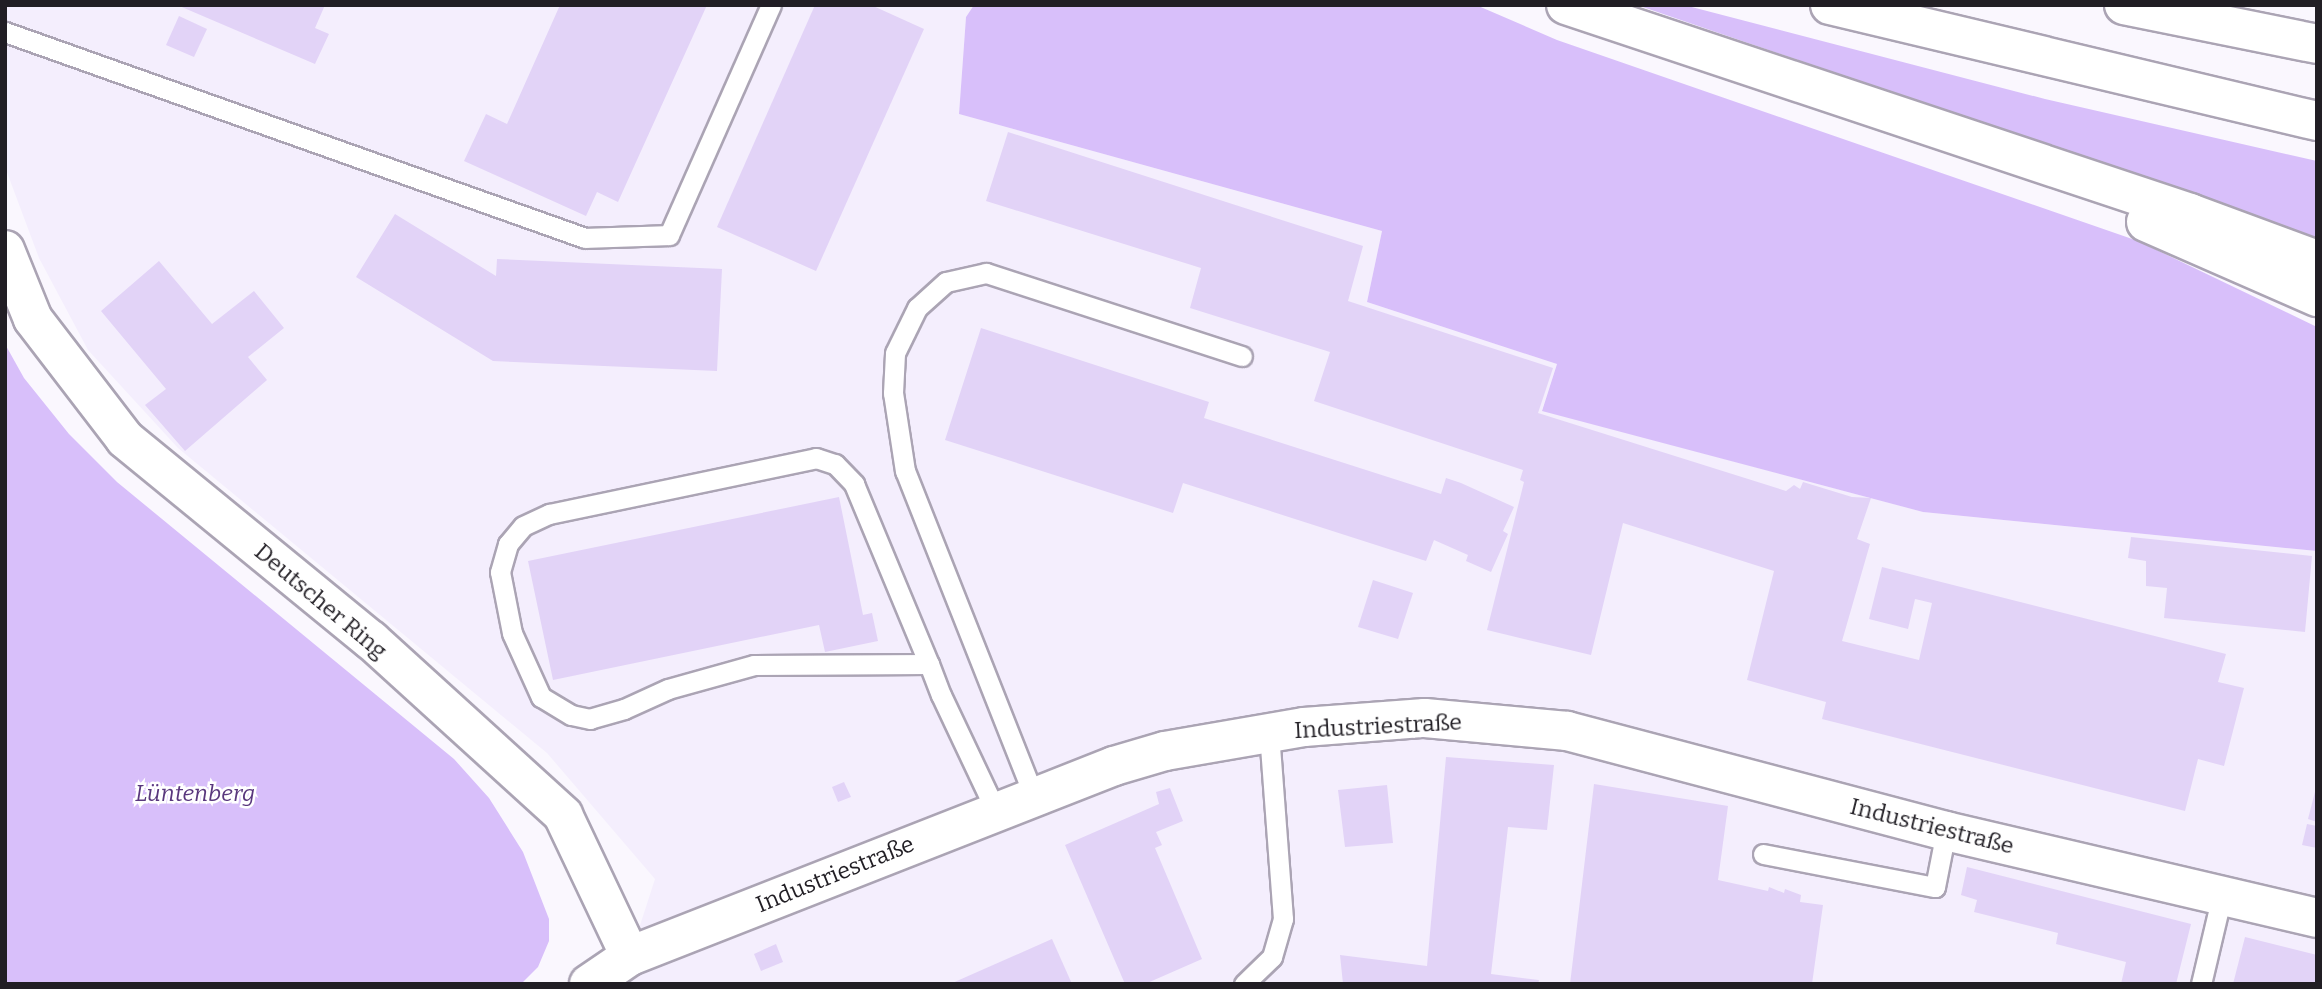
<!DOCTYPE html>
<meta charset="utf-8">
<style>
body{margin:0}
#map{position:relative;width:2322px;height:989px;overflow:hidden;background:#faf7fe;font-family:Bitter,serif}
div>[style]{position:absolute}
.built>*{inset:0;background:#f4eefd}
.green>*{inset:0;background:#d8bffa}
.building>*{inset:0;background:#e2d3f7}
.roads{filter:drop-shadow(2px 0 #aba4b4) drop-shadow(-2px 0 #aba4b4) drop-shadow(0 2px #aba4b4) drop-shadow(0 -2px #aba4b4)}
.lane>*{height:19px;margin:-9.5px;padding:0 9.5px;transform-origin:9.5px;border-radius:9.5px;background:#fff}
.street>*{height:38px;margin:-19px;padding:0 19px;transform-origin:19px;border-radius:19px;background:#fff}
.secondary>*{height:38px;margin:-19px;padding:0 19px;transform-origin:19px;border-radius:19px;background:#fff}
.highway>*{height:38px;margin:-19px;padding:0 19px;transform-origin:19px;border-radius:19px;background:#fff}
span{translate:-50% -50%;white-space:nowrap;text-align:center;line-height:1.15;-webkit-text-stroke:5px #fff;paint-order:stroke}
.street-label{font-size:23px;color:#211e24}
.park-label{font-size:23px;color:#59377d;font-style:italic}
.frame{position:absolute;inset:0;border:7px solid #211e24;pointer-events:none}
</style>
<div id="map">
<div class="built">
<div style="clip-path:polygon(5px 5px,974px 5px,966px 17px,959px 114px,1382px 231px,1367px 302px,1557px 364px,1542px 410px,1923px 512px,2317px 551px,2317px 984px,621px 984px,655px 879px,547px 753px,178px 448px,88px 350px,39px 258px,5px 167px)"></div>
</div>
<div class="green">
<div style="clip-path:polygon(974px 5px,1476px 5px,1557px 40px,2138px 241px,2317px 327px,2317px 551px,1923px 512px,1542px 411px,1557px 364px,1367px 302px,1382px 231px,959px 114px,966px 17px)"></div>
<div style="clip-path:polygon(1637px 5px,1684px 5px,2045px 99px,2317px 161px,2317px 248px,2031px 140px)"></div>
<div style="clip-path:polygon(5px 344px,24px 378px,69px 434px,117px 482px,454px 759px,489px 798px,523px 852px,549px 919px,549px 941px,538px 967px,521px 984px,5px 984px)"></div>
</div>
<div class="building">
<div style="clip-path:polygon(177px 5px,325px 5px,315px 28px,329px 34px,315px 64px)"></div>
<div style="clip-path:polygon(560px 5px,707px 5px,618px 202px,597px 192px,586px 216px,464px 161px,486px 114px,507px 124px)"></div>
<div style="clip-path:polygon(815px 5px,871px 5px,924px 29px,816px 271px,717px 227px)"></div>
<div style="clip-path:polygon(179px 16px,207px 29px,194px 57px,166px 45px)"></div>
<div style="clip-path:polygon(1008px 132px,1363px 246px,1348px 301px,1553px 368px,1538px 413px,1786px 491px,1794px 485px,1800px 489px,1803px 482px,1852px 497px,1871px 498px,1857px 539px,1870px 544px,1842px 641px,1919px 660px,1932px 603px,1915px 599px,1908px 629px,1869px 619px,1882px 567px,2226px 654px,2218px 682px,2244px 688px,2224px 766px,2198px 759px,2185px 811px,1822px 719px,1826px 702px,1747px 680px,1774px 571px,1623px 523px,1591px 655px,1487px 630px,1524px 482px,1520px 480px,1523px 470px,1314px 401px,1330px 352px,1190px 308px,1201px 268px,986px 201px)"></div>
<div style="clip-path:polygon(395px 214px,496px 276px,497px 259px,722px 269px,717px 371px,493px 361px,356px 277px)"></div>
<div style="clip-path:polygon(159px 261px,212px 324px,254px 291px,284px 328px,248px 357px,267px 380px,185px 451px,145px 405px,166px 389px,101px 311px)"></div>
<div style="clip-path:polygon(981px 328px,1209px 402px,1204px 418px,1441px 494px,1446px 478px,1461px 483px,1514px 507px,1503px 531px,1508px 534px,1491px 572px,1466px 561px,1468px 555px,1434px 540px,1426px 561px,1183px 483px,1173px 513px,945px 440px)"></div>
<div style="clip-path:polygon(839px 497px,863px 615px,872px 613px,878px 641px,825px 652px,819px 625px,553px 680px,528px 561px)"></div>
<div style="clip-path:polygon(2131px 537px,2312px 556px,2305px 632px,2164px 618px,2167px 588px,2146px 586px,2146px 561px,2128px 558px)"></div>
<div style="clip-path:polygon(1373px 580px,1413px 593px,1398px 639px,1358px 627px)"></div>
<div style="clip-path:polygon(1446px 757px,1554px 765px,1547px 830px,1508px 827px,1491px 974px,1539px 980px,1538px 984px,1343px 984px,1340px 955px,1427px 966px)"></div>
<div style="clip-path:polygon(844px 782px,851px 797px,838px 802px,832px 787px)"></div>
<div style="clip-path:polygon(1594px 784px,1728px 806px,1718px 880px,1768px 891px,1769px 887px,1784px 893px,1785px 889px,1801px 895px,1800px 902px,1823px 905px,1812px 984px,1570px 984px)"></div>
<div style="clip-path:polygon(1387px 785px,1393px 843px,1345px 847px,1338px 790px)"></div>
<div style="clip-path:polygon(1170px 788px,1183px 821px,1156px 832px,1162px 845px,1155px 848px,1202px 959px,1145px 984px,1125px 984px,1065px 845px,1159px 804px,1156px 792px)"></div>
<div style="clip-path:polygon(2316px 788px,2317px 789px,2317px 822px,2308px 819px)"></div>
<div style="clip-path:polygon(2307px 824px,2317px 826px,2317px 848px,2302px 845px)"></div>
<div style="clip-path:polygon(1967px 867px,2191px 924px,2176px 984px,2121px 984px,2126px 962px,2056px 944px,2058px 933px,1974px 912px,1977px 900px,1961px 895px)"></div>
<div style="clip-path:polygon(2245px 937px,2317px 955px,2317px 984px,2233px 984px)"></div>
<div style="clip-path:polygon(1052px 939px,1072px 984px,950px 984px)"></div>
<div style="clip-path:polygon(776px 944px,783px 962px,761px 971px,754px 954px)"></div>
</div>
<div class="roads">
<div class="lane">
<div style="left:5px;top:32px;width:615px;rotate:19.55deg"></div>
<div style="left:585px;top:238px;width:84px;rotate:-2deg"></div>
<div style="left:669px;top:235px;width:252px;rotate:-66.1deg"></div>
<div style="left:929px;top:664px;width:175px;rotate:179.7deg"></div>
<div style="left:754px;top:665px;width:89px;rotate:164.4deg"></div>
<div style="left:668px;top:689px;width:48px;rotate:155.6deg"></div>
<div style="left:624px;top:709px;width:35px;rotate:164deg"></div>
<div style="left:590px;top:719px;width:19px;rotate:-168deg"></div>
<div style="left:571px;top:715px;width:35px;rotate:-149deg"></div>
<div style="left:541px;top:697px;width:70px;rotate:-114.4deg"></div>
<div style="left:512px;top:633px;width:62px;rotate:-101.1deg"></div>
<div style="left:500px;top:572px;width:29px;rotate:-74deg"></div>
<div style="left:508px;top:544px;width:23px;rotate:-50deg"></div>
<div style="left:523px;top:526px;width:29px;rotate:-25deg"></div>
<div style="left:549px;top:514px;width:273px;rotate:-11.8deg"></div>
<div style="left:816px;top:458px;width:20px;rotate:18deg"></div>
<div style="left:835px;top:464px;width:28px;rotate:46deg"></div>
<div style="left:854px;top:484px;width:195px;rotate:67.4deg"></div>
<div style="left:929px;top:664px;width:33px;rotate:69deg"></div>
<div style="left:941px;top:695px;width:126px;rotate:64.7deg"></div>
<div style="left:1033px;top:794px;width:347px;rotate:-111.6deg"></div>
<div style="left:905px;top:471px;width:79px;rotate:-98.7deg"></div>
<div style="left:893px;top:393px;width:40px;rotate:-87.1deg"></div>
<div style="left:895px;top:353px;width:50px;rotate:-63.9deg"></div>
<div style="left:917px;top:308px;width:39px;rotate:-42deg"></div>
<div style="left:946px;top:282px;width:41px;rotate:-12.7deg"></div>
<div style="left:986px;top:273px;width:269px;rotate:18deg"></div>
<div style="left:1763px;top:854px;width:175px;rotate:10.9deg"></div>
<div style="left:1935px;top:887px;width:57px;rotate:-78.9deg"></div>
<div style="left:1244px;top:984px;width:39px;rotate:-44deg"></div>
<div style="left:1272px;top:957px;width:40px;rotate:-74deg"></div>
<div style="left:1283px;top:919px;width:187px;rotate:-94.3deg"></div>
<div style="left:2201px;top:984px;width:91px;rotate:-76.7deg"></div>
</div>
<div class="street">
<div style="left:589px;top:984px;width:50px;rotate:-34.3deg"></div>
</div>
<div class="secondary">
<div style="left:5px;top:250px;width:74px;rotate:67.9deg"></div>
<div style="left:33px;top:319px;width:151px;rotate:52.5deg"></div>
<div style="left:125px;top:439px;width:318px;rotate:39.3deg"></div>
<div style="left:371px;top:640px;width:260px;rotate:42.3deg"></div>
<div style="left:563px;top:815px;width:156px;rotate:64.6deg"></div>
<div style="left:630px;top:956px;width:520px;rotate:-21.43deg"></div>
<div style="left:1114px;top:766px;width:53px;rotate:-16.4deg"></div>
<div style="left:1165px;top:751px;width:141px;rotate:-9.8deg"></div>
<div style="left:1304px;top:727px;width:121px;rotate:-4.3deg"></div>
<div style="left:1425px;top:718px;width:143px;rotate:5.2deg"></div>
<div style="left:1567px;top:731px;width:392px;rotate:14.8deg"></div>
<div style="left:1946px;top:831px;width:381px;rotate:13.2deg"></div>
</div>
<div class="highway">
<div style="left:1566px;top:5px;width:658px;rotate:18.43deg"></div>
<div style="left:2190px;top:213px;width:135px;rotate:20.3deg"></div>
<div style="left:1830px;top:5px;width:501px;rotate:13.4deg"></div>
<div style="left:2124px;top:5px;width:197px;rotate:11.4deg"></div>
<div style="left:2146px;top:222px;width:187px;rotate:23.7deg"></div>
</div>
</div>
<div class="street-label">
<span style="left:321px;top:601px;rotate:40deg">Deutscher Ring</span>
<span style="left:1378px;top:726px;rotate:-3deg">Industriestraße</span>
<span style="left:1932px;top:826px;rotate:14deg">Industriestraße</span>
<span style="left:835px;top:874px;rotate:-22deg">Industriestraße</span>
</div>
<div class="park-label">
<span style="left:195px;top:793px">Lüntenberg</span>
</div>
<div class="frame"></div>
</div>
